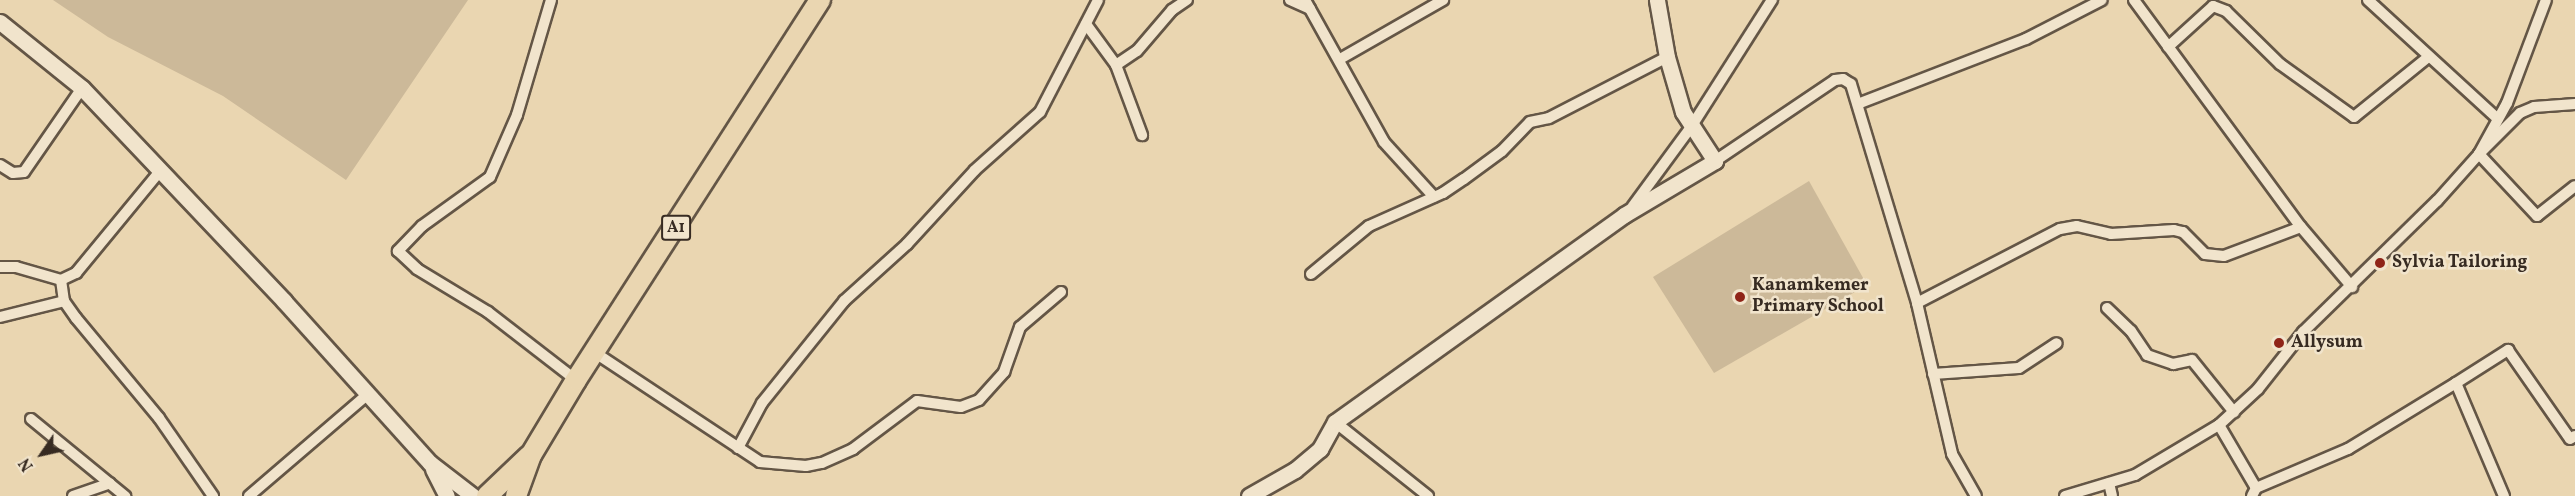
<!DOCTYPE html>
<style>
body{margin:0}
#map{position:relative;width:2575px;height:496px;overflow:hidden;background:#ead6b1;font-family:Vollkorn,serif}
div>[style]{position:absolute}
.green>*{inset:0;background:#ccb999}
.roads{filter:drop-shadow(2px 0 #645646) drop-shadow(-2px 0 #645646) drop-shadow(0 2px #645646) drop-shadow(0 -2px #645646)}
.street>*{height:10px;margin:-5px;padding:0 5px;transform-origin:5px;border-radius:5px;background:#f1e4cc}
.secondary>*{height:15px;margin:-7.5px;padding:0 7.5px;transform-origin:7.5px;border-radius:7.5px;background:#f1e4cc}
.highway>*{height:20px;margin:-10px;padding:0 10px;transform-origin:10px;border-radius:10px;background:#ead6b1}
.dots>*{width:16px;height:16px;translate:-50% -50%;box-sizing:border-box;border:3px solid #f1e4cc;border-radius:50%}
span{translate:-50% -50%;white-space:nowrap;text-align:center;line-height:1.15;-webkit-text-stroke:5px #f1e4cc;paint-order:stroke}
.shield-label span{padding:2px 4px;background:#f1e4cc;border:2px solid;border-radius:4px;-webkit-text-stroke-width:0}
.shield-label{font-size:16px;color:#372b22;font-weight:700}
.poi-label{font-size:18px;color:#372b22;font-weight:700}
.left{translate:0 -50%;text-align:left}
.north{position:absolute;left:12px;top:424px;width:60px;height:60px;-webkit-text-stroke:4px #f1e4cc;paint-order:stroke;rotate:236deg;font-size:16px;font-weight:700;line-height:24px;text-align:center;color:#372b22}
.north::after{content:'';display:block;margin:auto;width:21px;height:27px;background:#372b22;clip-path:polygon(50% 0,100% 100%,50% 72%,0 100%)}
</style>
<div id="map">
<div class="green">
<div style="clip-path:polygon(53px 0,468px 0,346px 180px,223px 96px,108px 37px)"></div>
<div style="clip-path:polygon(1809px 181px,1867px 285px,1714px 373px,1653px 277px)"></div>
</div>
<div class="roads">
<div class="street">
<div style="left:551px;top:0;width:120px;rotate:106.5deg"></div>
<div style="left:517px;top:115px;width:68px;rotate:113.5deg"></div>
<div style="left:490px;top:177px;width:84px;rotate:144.2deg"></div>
<div style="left:422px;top:226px;width:35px;rotate:134deg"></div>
<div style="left:398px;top:251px;width:26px;rotate:43deg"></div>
<div style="left:417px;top:269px;width:83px;rotate:31.2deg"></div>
<div style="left:488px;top:312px;width:111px;rotate:37.7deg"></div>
<div style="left:1290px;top:0;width:22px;rotate:24deg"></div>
<div style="left:1305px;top:0;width:162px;rotate:60.9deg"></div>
<div style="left:1384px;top:142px;width:74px;rotate:47.7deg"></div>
<div style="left:2134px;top:0;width:282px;rotate:53.7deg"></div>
<div style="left:2301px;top:227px;width:79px;rotate:49.6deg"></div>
<div style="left:2368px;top:0;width:176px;rotate:42.5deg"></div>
<div style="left:1086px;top:24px;width:51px;rotate:53.8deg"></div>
<div style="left:1116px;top:65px;width:75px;rotate:69.6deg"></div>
<div style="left:2168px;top:47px;width:61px;rotate:-42.3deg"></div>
<div style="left:2213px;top:6px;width:14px;rotate:21deg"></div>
<div style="left:2226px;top:11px;width:76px;rotate:44.5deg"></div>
<div style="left:2280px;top:64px;width:91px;rotate:35.6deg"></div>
<div style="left:2354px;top:117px;width:94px;rotate:-38.9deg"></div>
<div style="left:1340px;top:59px;width:119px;rotate:-29.8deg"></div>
<div style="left:1116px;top:65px;width:25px;rotate:-34deg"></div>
<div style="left:1137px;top:51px;width:54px;rotate:-49.5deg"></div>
<div style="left:1172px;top:10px;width:18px;rotate:-34deg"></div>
<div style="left:1860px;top:103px;width:178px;rotate:-21.1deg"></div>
<div style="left:2026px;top:39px;width:85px;rotate:-27.2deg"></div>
<div style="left:2575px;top:104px;width:41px;rotate:175.8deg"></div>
<div style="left:2534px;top:107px;width:15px;rotate:157deg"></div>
<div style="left:2520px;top:113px;width:58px;rotate:135deg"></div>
<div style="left:2479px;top:154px;width:85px;rotate:46.9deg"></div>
<div style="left:2537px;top:216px;width:48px;rotate:-38.3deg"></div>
<div style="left:1715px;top:161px;width:145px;rotate:-34deg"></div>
<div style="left:1835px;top:80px;width:8px;rotate:-7deg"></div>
<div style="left:1843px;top:79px;width:9px;rotate:32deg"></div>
<div style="left:1851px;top:84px;width:229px;rotate:73.2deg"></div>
<div style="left:1917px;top:303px;width:155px;rotate:76.9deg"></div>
<div style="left:1952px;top:454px;width:48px;rotate:60.3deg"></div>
<div style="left:0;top:165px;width:15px;rotate:32deg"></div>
<div style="left:13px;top:173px;width:11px;rotate:-5deg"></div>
<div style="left:24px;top:172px;width:102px;rotate:-55.4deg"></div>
<div style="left:1633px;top:206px;width:98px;rotate:-53.7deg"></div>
<div style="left:1691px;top:127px;width:151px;rotate:-57.5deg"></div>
<div style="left:0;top:267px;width:16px"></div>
<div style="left:16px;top:267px;width:47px;rotate:16.1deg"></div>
<div style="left:61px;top:280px;width:17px;rotate:-25deg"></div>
<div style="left:76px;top:273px;width:134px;rotate:-50.5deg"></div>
<div style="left:1311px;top:274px;width:75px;rotate:-39.6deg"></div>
<div style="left:1369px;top:226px;width:81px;rotate:-24deg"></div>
<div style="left:1443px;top:193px;width:25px;rotate:-34deg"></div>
<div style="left:1464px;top:179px;width:47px;rotate:-36.4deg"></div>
<div style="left:1502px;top:151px;width:40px;rotate:-46deg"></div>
<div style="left:1530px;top:122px;width:19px;rotate:-12deg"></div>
<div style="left:1549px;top:118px;width:133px;rotate:-27.3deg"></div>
<div style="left:61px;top:280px;width:21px;rotate:82deg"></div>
<div style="left:64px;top:301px;width:21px;rotate:55deg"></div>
<div style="left:76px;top:318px;width:130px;rotate:50.3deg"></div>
<div style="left:159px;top:418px;width:95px;rotate:55.3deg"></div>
<div style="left:1917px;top:303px;width:161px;rotate:-27.4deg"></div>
<div style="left:2060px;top:229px;width:17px;rotate:-10deg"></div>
<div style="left:2077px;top:226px;width:35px;rotate:13deg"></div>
<div style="left:2111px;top:234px;width:63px;rotate:-3.6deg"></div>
<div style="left:2174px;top:230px;width:9px;rotate:13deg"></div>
<div style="left:2183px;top:232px;width:31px;rotate:45deg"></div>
<div style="left:2205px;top:254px;width:19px;rotate:6deg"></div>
<div style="left:2224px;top:256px;width:82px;rotate:-20.6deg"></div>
<div style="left:2107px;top:308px;width:33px;rotate:44deg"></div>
<div style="left:2131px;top:331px;width:29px;rotate:56deg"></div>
<div style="left:2147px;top:355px;width:28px;rotate:19deg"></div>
<div style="left:2173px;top:364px;width:19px;rotate:-12deg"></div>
<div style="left:2192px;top:360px;width:67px;rotate:51.1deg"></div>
<div style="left:0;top:317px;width:66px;rotate:-14deg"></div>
<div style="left:594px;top:352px;width:199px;rotate:33.5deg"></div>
<div style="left:760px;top:462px;width:46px;rotate:5deg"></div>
<div style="left:806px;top:466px;width:16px;rotate:-11deg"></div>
<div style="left:822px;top:463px;width:34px;rotate:-24deg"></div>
<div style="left:853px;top:449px;width:80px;rotate:-36.9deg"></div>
<div style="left:917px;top:401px;width:44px;rotate:7.8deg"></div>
<div style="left:961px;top:407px;width:19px;rotate:-21deg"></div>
<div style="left:979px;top:400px;width:38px;rotate:-48deg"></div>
<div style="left:1004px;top:372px;width:48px;rotate:-70.4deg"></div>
<div style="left:1020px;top:327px;width:54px;rotate:-40.5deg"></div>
<div style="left:1933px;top:374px;width:86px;rotate:-4deg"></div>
<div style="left:2019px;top:368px;width:45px;rotate:-33.3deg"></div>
<div style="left:2456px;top:383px;width:62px;rotate:-32.4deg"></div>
<div style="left:2508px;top:350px;width:108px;rotate:55.1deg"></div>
<div style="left:2570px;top:439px;width:6px;rotate:-31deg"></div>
<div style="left:31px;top:419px;width:122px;rotate:39.3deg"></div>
<div style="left:1335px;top:422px;width:119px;rotate:38.5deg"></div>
<div style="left:738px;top:448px;width:51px;rotate:-61.9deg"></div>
<div style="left:762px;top:403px;width:131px;rotate:-51.2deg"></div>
<div style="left:844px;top:301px;width:85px;rotate:-42.1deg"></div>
<div style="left:907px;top:244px;width:100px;rotate:-47.4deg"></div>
<div style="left:975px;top:170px;width:87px;rotate:-41.7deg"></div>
<div style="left:1040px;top:112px;width:126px;rotate:-62.6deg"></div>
<div style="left:2109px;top:483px;width:13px;rotate:77deg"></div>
<div style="left:2256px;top:488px;width:100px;rotate:-23deg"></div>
<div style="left:2348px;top:449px;width:127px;rotate:-31.4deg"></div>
<div style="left:2456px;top:383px;width:123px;rotate:67deg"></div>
<div style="left:73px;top:496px;width:39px;rotate:-19deg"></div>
<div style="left:249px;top:496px;width:155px;rotate:-40.6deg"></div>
<div style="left:2065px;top:496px;width:73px;rotate:-16.7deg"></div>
<div style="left:2135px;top:475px;width:98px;rotate:-30.8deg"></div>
<div style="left:2252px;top:496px;width:9px;rotate:-63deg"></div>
<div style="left:2256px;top:488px;width:73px;rotate:-120.4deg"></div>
<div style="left:2219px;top:425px;width:53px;rotate:-42.7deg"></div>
<div style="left:2258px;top:389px;width:73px;rotate:-51.7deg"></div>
<div style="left:2303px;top:332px;width:187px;rotate:-44.4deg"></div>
<div style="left:2437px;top:201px;width:63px;rotate:-48.2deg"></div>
<div style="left:2479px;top:154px;width:58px;rotate:-61.2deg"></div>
<div style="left:2507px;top:103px;width:110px;rotate:-69.3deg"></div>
</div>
<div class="secondary">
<div style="left:0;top:22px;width:105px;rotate:38.8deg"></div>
<div style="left:82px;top:88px;width:294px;rotate:46.5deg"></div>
<div style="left:284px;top:301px;width:218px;rotate:48deg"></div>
<div style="left:430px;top:463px;width:54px;rotate:37.5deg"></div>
<div style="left:433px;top:469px;width:30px;rotate:63deg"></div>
<div style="left:1249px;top:496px;width:53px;rotate:-29.5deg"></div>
<div style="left:1295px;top:470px;width:33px;rotate:-40deg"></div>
<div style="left:1320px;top:449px;width:31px;rotate:-61deg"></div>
<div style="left:1335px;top:422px;width:355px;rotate:-35.6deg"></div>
<div style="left:1624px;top:215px;width:106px;rotate:-30.7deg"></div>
<div style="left:1715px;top:161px;width:59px;rotate:-123.1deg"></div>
<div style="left:1683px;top:112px;width:57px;rotate:-106.2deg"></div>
<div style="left:1667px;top:57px;width:58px;rotate:-100deg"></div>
</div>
<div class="highway">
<div style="left:487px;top:496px;width:58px;rotate:-43.6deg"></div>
<div style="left:516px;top:496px;width:44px;rotate:-69.9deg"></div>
<div style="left:531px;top:455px;width:87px;rotate:-59deg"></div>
<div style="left:576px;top:380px;width:452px;rotate:-57.3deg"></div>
</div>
</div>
<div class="dots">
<div style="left:2380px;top:263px;background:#8f2418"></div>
<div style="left:1740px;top:297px;background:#8f2418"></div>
<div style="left:2279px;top:343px;background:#8f2418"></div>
</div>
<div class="shield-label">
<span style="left:676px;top:228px">A1</span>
</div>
<div class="poi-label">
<span class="left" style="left:2392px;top:263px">Sylvia Tailoring</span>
<span class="left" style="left:1752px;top:297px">Kanamkemer<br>Primary School</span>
<span class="left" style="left:2291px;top:343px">Allysum</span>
</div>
<div class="north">N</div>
</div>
